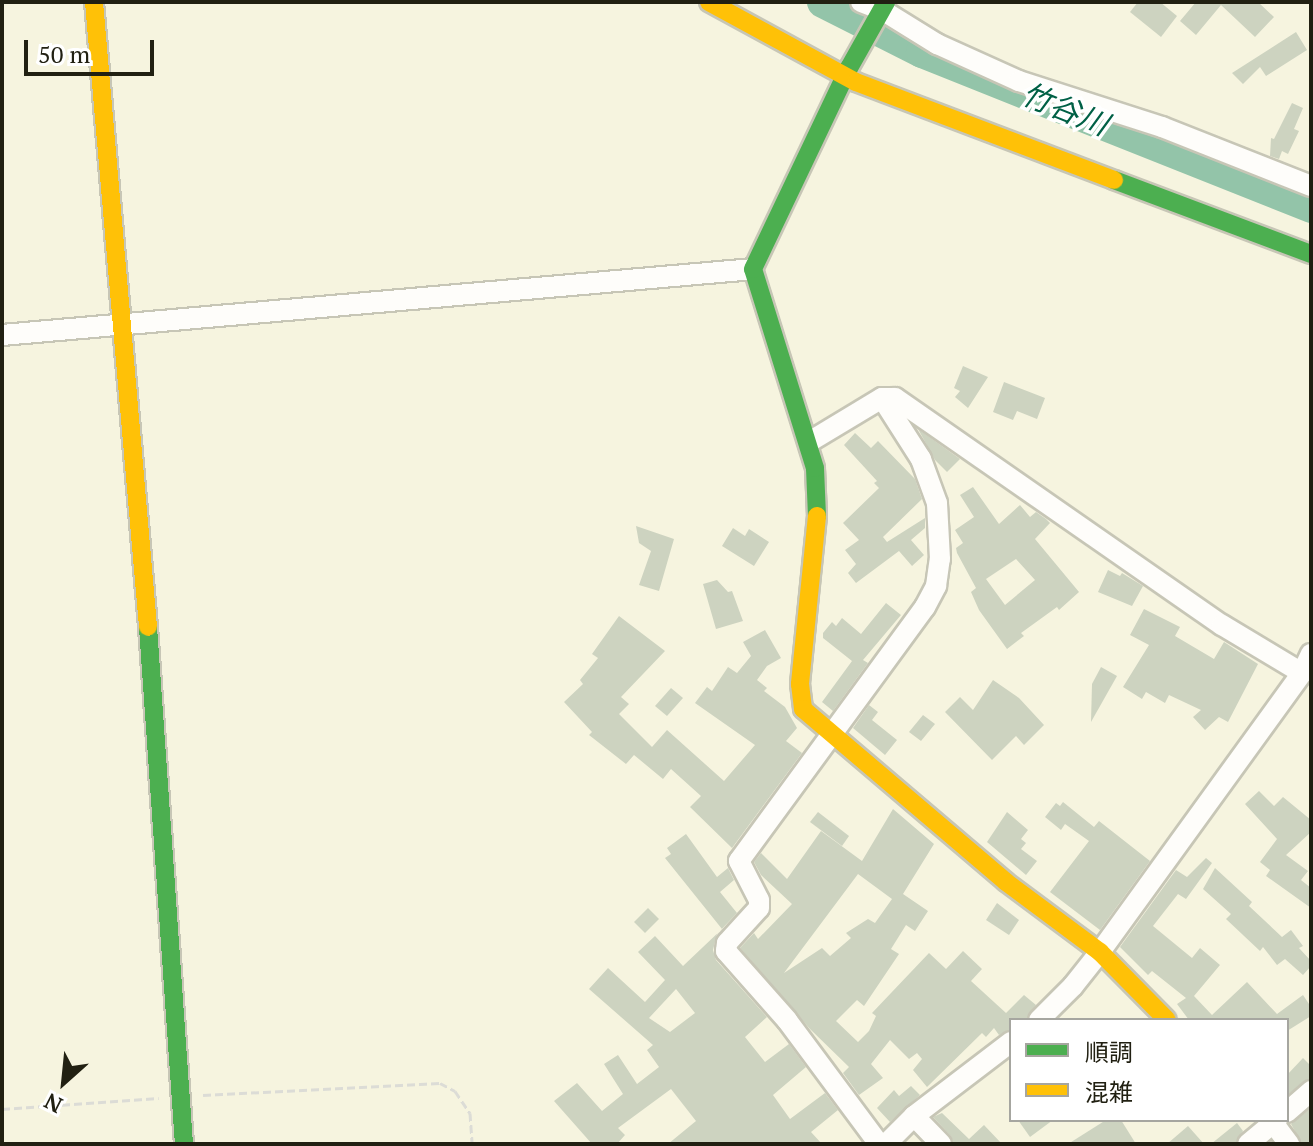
<!DOCTYPE html>
<meta charset="utf-8">
<style>
body{margin:0}
#map{position:relative;width:1313px;height:1146px;overflow:hidden;background:#f6f4df;font-family:"PT Serif","Noto Sans JP",serif}
div>[style]{position:absolute}
.river>*{height:32px;margin:-16px;padding:0 16px;transform-origin:16px;border-radius:16px;background:#93c4a9}
.building>*{inset:0;background:#cdd3c0}
.path>*{height:3px;margin-top:-1.5px;transform-origin:0;background:repeating-linear-gradient(90deg,#dcdcd6 0 8px,transparent 0 12px)}
.roads{filter:drop-shadow(2px 0 #c7c6b6) drop-shadow(-2px 0 #c7c6b6) drop-shadow(0 2px #c7c6b6) drop-shadow(0 -2px #c7c6b6)}
.street>*{height:20px;margin:-10px;padding:0 10px;transform-origin:10px;border-radius:10px;background:#fefdfa}
.fast>*{height:18px;margin:-9px;padding:0 9px;transform-origin:9px;border-radius:9px;background:#4caf50}
.slow>*{height:18px;margin:-9px;padding:0 9px;transform-origin:9px;border-radius:9px;background:#ffc107}
span{translate:-50% -50%;white-space:nowrap;text-align:center;line-height:1.15;-webkit-text-stroke:7px #fff;paint-order:stroke}
.water-label{font-size:30px;color:#006045;font-style:italic}
.frame{position:absolute;inset:0;border:4px solid #212012;pointer-events:none}
.legend{position:absolute;left:1009px;top:1018px;width:280px;height:104px;box-sizing:border-box;background:#fff;border:2px solid #a6a6a0;margin:0;padding:10px 14px;list-style:none;font-size:24px;color:#212012}
.legend li{display:flex;align-items:center;gap:16px;height:40px}
.legend b{width:40px;border:2px solid #a6a6a0}
.north{position:absolute;left:24px;top:1042px;width:80px;height:80px;-webkit-text-stroke:6px #fff;paint-order:stroke;rotate:207deg;font-size:22px;font-weight:700;line-height:32px;text-align:center;color:#212012}
.north::after{content:'';display:block;margin:auto;width:28px;height:36px;background:#212012;clip-path:polygon(50% 0,100% 100%,50% 72%,0 100%)}
.scale{position:absolute;left:24px;top:40px;width:130px;height:36px;box-sizing:border-box;border:4px solid #212012;border-top:0;padding-left:10px;font-size:24px;line-height:28px;white-space:nowrap;color:#212012;-webkit-text-stroke:6px #fff;paint-order:stroke}
</style>
<div id="map">
<div class="river">
<div style="left:823px;top:2px;width:111px;rotate:26.8deg"></div>
<div style="left:922px;top:52px;width:419px;rotate:21.7deg"></div>
</div>
<div class="building">
<div style="clip-path:polygon(1138px 2px,1160px 2px,1177px 16px,1161px 37px,1130px 12px)"></div>
<div style="clip-path:polygon(1196px 2px,1258px 2px,1274px 17px,1255px 37px,1221px 5px,1196px 35px,1180px 21px)"></div>
<div style="clip-path:polygon(1296px 32px,1307px 50px,1266px 76px,1260px 67px,1243px 84px,1232px 73px)"></div>
<div style="clip-path:polygon(1292px 103px,1303px 108px,1294px 129px,1299px 131px,1288px 154px,1282px 151px,1279px 159px,1270px 156px,1271px 138px,1274px 139px)"></div>
<div style="clip-path:polygon(963px 366px,988px 377px,968px 408px,955px 397px,960px 391px,954px 388px)"></div>
<div style="clip-path:polygon(1004px 382px,1045px 398px,1037px 419px,1017px 411px,1013px 420px,993px 412px)"></div>
<div style="clip-path:polygon(918px 429px,960px 459px,947px 472px,935px 460px)"></div>
<div style="clip-path:polygon(855px 433px,871px 448px,878px 441px,915px 479px,922px 499px,883px 537px,887px 542px,925px 518px,925px 528px,911px 540px,924px 555px,912px 566px,899px 551px,856px 583px,848px 573px,856px 564px,845px 550px,859px 540px,843px 523px,879px 488px,874px 483px,877px 481px,844px 445px)"></div>
<div style="clip-path:polygon(evenodd,973px 487px,999px 524px,1020px 505px,1030px 517px,1036px 512px,1046px 519px,1050px 523px,1035px 539px,1079px 592px,1059px 610px,1057px 607px,1021px 633px,1024px 636px,1007px 649px,979px 610px,971px 592px,976px 588px,957px 553px,956px 548px,963px 543px,955px 530px,974px 517px,960px 495px,973px 487px,1016px 559px,1035px 580px,1005px 605px,986px 579px,1016px 559px)"></div>
<div style="clip-path:polygon(636px 526px,674px 539px,659px 591px,639px 585px,651px 551px,639px 543px)"></div>
<div style="clip-path:polygon(733px 528px,745px 536px,749px 529px,769px 542px,754px 566px,722px 546px)"></div>
<div style="clip-path:polygon(1108px 570px,1120px 576px,1122px 573px,1143px 586px,1132px 606px,1098px 592px)"></div>
<div style="clip-path:polygon(717px 580px,728px 592px,732px 591px,743px 621px,716px 629px,703px 584px)"></div>
<div style="clip-path:polygon(886px 603px,901px 615px,863px 660px,868px 663px,833px 711px,822px 702px,852px 661px,823px 638px,823px 633px,832px 622px,836px 626px,842px 618px,861px 634px)"></div>
<div style="clip-path:polygon(1144px 609px,1180px 627px,1175px 636px,1214px 659px,1224px 642px,1258px 664px,1228px 722px,1219px 717px,1205px 730px,1193px 717px,1201px 710px,1169px 695px,1165px 703px,1146px 692px,1142px 699px,1123px 687px,1149px 645px,1130px 635px)"></div>
<div style="clip-path:polygon(619px 616px,665px 651px,621px 697px,629px 704px,619px 714px,652px 747px,667px 730px,724px 781px,755px 745px,695px 703px,707px 687px,712px 691px,728px 667px,737px 673px,751px 656px,743px 642px,765px 630px,781px 658px,767px 666px,757px 680px,767px 688px,764px 691px,785px 707px,797px 728px,786px 741px,802px 753px,732px 848px,690px 807px,701px 796px,671px 769px,663px 779px,634px 755px,626px 764px,589px 735px,592px 732px,564px 702px,583px 684px,580px 680px,598px 658px,592px 654px)"></div>
<div style="clip-path:polygon(1101px 667px,1117px 676px,1091px 722px,1092px 684px)"></div>
<div style="clip-path:polygon(993px 680px,1019px 698px,1044px 725px,1024px 745px,1016px 736px,992px 760px,945px 712px,960px 697px,973px 710px)"></div>
<div style="clip-path:polygon(671px 688px,683px 698px,667px 716px,655px 706px)"></div>
<div style="clip-path:polygon(869px 705px,878px 712px,872px 720px,897px 740px,885px 755px,853px 728px)"></div>
<div style="clip-path:polygon(923px 715px,935px 724px,921px 741px,909px 732px)"></div>
<div style="clip-path:polygon(1259px 791px,1274px 806px,1283px 797px,1311px 820px,1311px 832px,1286px 855px,1308px 871px,1301px 880px,1311px 888px,1311px 908px,1266px 876px,1270px 870px,1260px 862px,1277px 839px,1245px 804px)"></div>
<div style="clip-path:polygon(1063px 802px,1094px 827px,1099px 821px,1150px 861px,1100px 930px,1050px 892px,1089px 841px,1065px 824px,1061px 830px,1045px 817px,1056px 803px,1060px 806px)"></div>
<div style="clip-path:polygon(evenodd,893px 809px,934px 844px,903px 894px,928px 911px,915px 931px,906px 925px,891px 949px,899px 954px,864px 1006px,857px 1000px,836px 1021px,858px 1042px,869px 1031px,876px 1016px,872px 1013px,929px 953px,946px 969px,963px 951px,982px 969px,971px 981px,1006px 1013px,1024px 995px,1036px 1005px,1026px 1020px,1011px 1020px,1011px 1029px,999px 1035px,994px 1028px,986px 1037px,982px 1033px,927px 1087px,913px 1070px,922px 1059px,917px 1053px,909px 1059px,890px 1040px,871px 1064px,883px 1078px,859px 1095px,843px 1073px,849px 1067px,810px 1029px,740px 948px,754px 933px,758px 939px,792px 904px,761px 875px,754px 862px,761px 853px,787px 879px,821px 831px,862px 861px,893px 809px,858px 874px,892px 899px,875px 923px,868px 919px,846px 933px,851px 938px,830px 956px,822px 948px,784px 973px,858px 874px)"></div>
<div style="clip-path:polygon(818px 812px,849px 836px,842px 846px,810px 822px)"></div>
<div style="clip-path:polygon(1007px 812px,1028px 830px,1021px 839px,1026px 843px,1021px 849px,1037px 861px,1026px 875px,987px 842px)"></div>
<div style="clip-path:polygon(evenodd,686px 834px,717px 877px,728px 868px,734px 880px,720px 892px,737px 913px,717px 934px,713px 950px,716px 960px,767px 1017px,745px 1037px,765px 1062px,789px 1044px,806px 1067px,773px 1095px,790px 1119px,825px 1093px,838px 1110px,811px 1132px,822px 1144px,668px 1144px,696px 1121px,671px 1089px,618px 1128px,625px 1135px,617px 1144px,592px 1144px,554px 1101px,577px 1083px,602px 1111px,623px 1094px,604px 1064px,618px 1055px,637px 1084px,659px 1067px,647px 1050px,653px 1045px,589px 989px,608px 968px,645px 1002px,665px 980px,638px 952px,655px 936px,683px 966px,722px 929px,665px 858px,671px 854px,667px 848px,686px 834px,676px 989px,695px 1013px,670px 1032px,649px 1018px,676px 989px)"></div>
<div style="clip-path:polygon(1206px 858px,1212px 863px,1186px 899px,1178px 894px,1153px 926px,1192px 958px,1200px 948px,1220px 965px,1194px 996px,1212px 1015px,1247px 982px,1277px 1014px,1303px 995px,1311px 1007px,1311px 1016px,1287px 1031px,1287px 1020px,1189px 1020px,1177px 1004px,1186px 998px,1152px 971px,1148px 975px,1120px 947px,1176px 870px,1187px 877px)"></div>
<div style="clip-path:polygon(1215px 868px,1252px 902px,1249px 906px,1282px 937px,1291px 930px,1303px 946px,1299px 948px,1311px 961px,1311px 966px,1303px 975px,1285px 959px,1277px 965px,1263px 947px,1260px 951px,1226px 919px,1231px 914px,1203px 889px)"></div>
<div style="clip-path:polygon(997px 903px,1019px 920px,1009px 935px,986px 920px)"></div>
<div style="clip-path:polygon(648px 908px,659px 919px,645px 933px,634px 922px)"></div>
<div style="clip-path:polygon(1303px 1058px,1311px 1066px,1311px 1078px,1287px 1095px,1287px 1075px)"></div>
<div style="clip-path:polygon(911px 1086px,920px 1095px,890px 1122px,877px 1108px,894px 1090px,899px 1096px)"></div>
<div style="clip-path:polygon(1311px 1108px,1311px 1144px,1302px 1144px,1291px 1124px)"></div>
<div style="clip-path:polygon(942px 1113px,969px 1139px,984px 1125px,1002px 1144px,954px 1144px,950px 1135px,933px 1117px)"></div>
<div style="clip-path:polygon(1018px 1120px,1053px 1120px,1030px 1137px)"></div>
<div style="clip-path:polygon(1106px 1120px,1121px 1120px,1136px 1144px,1068px 1144px)"></div>
<div style="clip-path:polygon(1237px 1123px,1243px 1131px,1235px 1144px,1211px 1144px)"></div>
<div style="clip-path:polygon(1188px 1126px,1204px 1144px,1167px 1144px)"></div>
</div>
<div class="path">
<div style="left:203px;top:1095px;width:237px;rotate:-2.9deg"></div>
<div style="left:440px;top:1083px;width:17px;rotate:28deg"></div>
<div style="left:455px;top:1091px;width:27px;rotate:56deg"></div>
<div style="left:470px;top:1113px;width:31px;rotate:86deg"></div>
<div style="left:2px;top:1109px;width:157px;rotate:-4deg"></div>
</div>
<div class="roads">
<div class="street">
<div style="left:861px;top:2px;width:22px;rotate:21deg"></div>
<div style="left:882px;top:10px;width:65px;rotate:31.7deg"></div>
<div style="left:937px;top:44px;width:90px;rotate:24.3deg"></div>
<div style="left:1019px;top:81px;width:150px;rotate:17.8deg"></div>
<div style="left:1162px;top:127px;width:160px;rotate:21.6deg"></div>
<div style="left:2px;top:335px;width:754px;rotate:-5.02deg"></div>
<div style="left:809px;top:442px;width:85px;rotate:-31.1deg"></div>
<div style="left:882px;top:398px;width:13px"></div>
<div style="left:895px;top:398px;width:398px;rotate:34.8deg"></div>
<div style="left:1222px;top:625px;width:93px;rotate:31deg"></div>
<div style="left:1039px;top:1020px;width:48px;rotate:-45deg"></div>
<div style="left:1073px;top:986px;width:43px;rotate:-51.5deg"></div>
<div style="left:1100px;top:952px;width:344px;rotate:-54.1deg"></div>
<div style="left:1302px;top:673px;width:21px;rotate:-65deg"></div>
<div style="left:1287px;top:1112px;width:32px;rotate:-41deg"></div>
<div style="left:914px;top:1116px;width:39px;rotate:46deg"></div>
<div style="left:1271px;top:1120px;width:30px;rotate:53deg"></div>
<div style="left:879px;top:1144px;width:154px;rotate:-126.6deg"></div>
<div style="left:787px;top:1020px;width:92px;rotate:-131.5deg"></div>
<div style="left:726px;top:951px;width:8px;rotate:-83deg"></div>
<div style="left:727px;top:943px;width:47px;rotate:-47.6deg"></div>
<div style="left:759px;top:908px;width:8px;rotate:-90deg"></div>
<div style="left:759px;top:900px;width:44px;rotate:-117.1deg"></div>
<div style="left:739px;top:861px;width:315px;rotate:-53.8deg"></div>
<div style="left:925px;top:607px;width:24px;rotate:-62deg"></div>
<div style="left:936px;top:586px;width:27px;rotate:-82deg"></div>
<div style="left:940px;top:559px;width:56px;rotate:-93.1deg"></div>
<div style="left:937px;top:503px;width:47px;rotate:-110deg"></div>
<div style="left:921px;top:459px;width:72px;rotate:-122.6deg"></div>
<div style="left:886px;top:1144px;width:40px;rotate:-45deg"></div>
<div style="left:914px;top:1116px;width:122px;rotate:-37.3deg"></div>
<div style="left:1248px;top:1144px;width:38px;rotate:-40deg"></div>
</div>
<div class="fast">
<div style="left:1114px;top:180px;width:210px;rotate:20.6deg"></div>
<div style="left:817px;top:516px;width:48px;rotate:-92.4deg"></div>
<div style="left:815px;top:468px;width:208px;rotate:-107.3deg"></div>
<div style="left:753px;top:269px;width:223px;rotate:-64.5deg"></div>
<div style="left:849px;top:68px;width:76px;rotate:-60.7deg"></div>
<div style="left:148px;top:627px;width:518px;rotate:86.02deg"></div>
</div>
<div class="slow">
<div style="left:94px;top:2px;width:627px;rotate:85.06deg"></div>
<div style="left:709px;top:2px;width:167px;rotate:28.6deg"></div>
<div style="left:856px;top:82px;width:276px;rotate:20.8deg"></div>
<div style="left:817px;top:516px;width:169px;rotate:95.8deg"></div>
<div style="left:800px;top:684px;width:25px;rotate:83deg"></div>
<div style="left:803px;top:709px;width:267px;rotate:40.4deg"></div>
<div style="left:1006px;top:882px;width:117px;rotate:36.7deg"></div>
<div style="left:1100px;top:952px;width:95px;rotate:45.4deg"></div>
</div>
</div>
<div class="water-label">
<span style="left:1065px;top:109px;rotate:22deg">竹谷川</span>
</div>
<div class="frame"></div>
<ul class="legend">
<li><b style="height:10px;background:#4caf50"></b>順調</li>
<li><b style="height:10px;background:#ffc107"></b>混雑</li>
</ul>
<div class="north">N</div>
<div class="scale">50 m</div>
</div>
